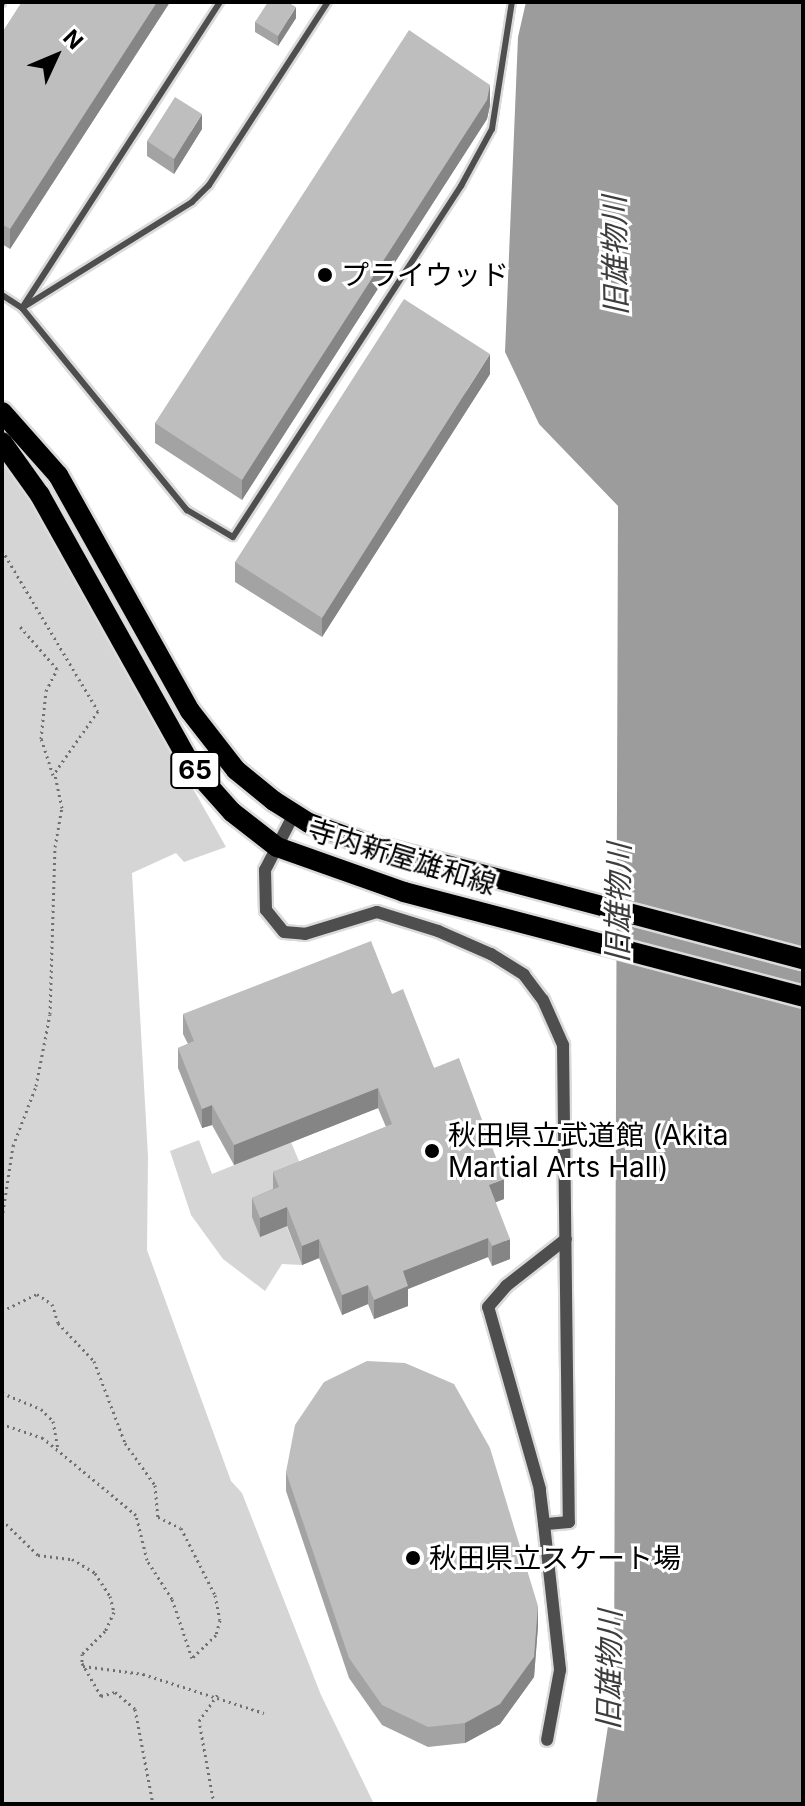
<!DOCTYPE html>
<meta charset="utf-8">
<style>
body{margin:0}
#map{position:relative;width:805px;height:1806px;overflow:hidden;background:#fff;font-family:Inter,"Noto Sans JP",sans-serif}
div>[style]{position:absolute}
.green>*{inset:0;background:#d5d5d5}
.water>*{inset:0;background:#9c9c9c}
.path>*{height:3px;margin-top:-1.5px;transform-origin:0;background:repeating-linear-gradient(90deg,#707070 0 2px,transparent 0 6px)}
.roads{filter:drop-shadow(2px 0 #dbdbdb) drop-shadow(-2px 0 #dbdbdb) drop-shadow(0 2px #dbdbdb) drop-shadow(0 -2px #dbdbdb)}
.lane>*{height:6px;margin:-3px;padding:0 3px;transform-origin:3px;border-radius:3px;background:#4e4e4e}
.street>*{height:12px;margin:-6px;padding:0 6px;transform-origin:6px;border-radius:6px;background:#4e4e4e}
.primary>*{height:20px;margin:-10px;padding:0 10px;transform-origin:10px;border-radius:10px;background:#000}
.wall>*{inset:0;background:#a3a3a3}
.shaded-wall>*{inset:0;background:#858585}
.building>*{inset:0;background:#bebebe}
.dots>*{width:22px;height:22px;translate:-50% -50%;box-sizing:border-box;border:4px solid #fff;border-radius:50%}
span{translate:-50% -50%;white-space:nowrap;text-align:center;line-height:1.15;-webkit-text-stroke:6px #fff;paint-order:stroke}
.shield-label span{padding:2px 6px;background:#fff;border:2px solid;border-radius:6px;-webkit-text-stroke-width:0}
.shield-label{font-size:26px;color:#000;font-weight:700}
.poi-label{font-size:28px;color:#000}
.left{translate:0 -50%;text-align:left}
.street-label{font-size:28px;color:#000}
.water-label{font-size:30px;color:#3d3d3d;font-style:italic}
.frame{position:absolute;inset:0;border:4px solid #000;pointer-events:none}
.north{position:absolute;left:16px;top:16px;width:80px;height:80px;-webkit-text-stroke:6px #fff;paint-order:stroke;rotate:46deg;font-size:22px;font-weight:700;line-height:32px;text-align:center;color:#000}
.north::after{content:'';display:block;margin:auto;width:28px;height:36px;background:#000;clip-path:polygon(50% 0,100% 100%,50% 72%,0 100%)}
</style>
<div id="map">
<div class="green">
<div style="clip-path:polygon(2px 451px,226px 847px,184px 862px,176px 853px,132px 873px,148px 1156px,147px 1250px,231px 1481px,242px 1493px,321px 1695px,374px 1804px,2px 1804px)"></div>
<div style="clip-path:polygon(199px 1140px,212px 1174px,291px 1142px,306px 1178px,273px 1192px,302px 1265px,282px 1264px,265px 1291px,223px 1259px,191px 1215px,170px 1151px)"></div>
</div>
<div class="water">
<div style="clip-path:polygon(526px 2px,803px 2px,803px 1804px,596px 1804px,614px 1687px,618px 506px,539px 424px,505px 352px,518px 37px)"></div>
</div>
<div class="path">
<div style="left:2px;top:550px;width:187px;rotate:59.2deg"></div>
<div style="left:98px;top:711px;width:78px;rotate:125.1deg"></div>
<div style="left:53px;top:775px;width:38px;rotate:-108deg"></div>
<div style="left:41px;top:739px;width:48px;rotate:-84.1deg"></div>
<div style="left:46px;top:691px;width:25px;rotate:-63deg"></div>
<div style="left:57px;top:669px;width:60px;rotate:-130.9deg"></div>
<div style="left:2px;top:1218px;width:73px;rotate:-81.3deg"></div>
<div style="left:13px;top:1146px;width:64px;rotate:-69deg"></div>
<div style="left:36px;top:1086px;width:73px;rotate:-79deg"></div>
<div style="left:50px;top:1014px;width:167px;rotate:-88.3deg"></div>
<div style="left:55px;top:847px;width:40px;rotate:-80deg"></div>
<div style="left:62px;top:808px;width:33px;rotate:-102deg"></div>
<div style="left:2px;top:1311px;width:39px;rotate:-26deg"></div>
<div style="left:37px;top:1294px;width:18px;rotate:34deg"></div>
<div style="left:52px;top:1304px;width:20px;rotate:72deg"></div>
<div style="left:58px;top:1323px;width:52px;rotate:46.5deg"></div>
<div style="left:94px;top:1361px;width:88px;rotate:69.3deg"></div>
<div style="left:125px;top:1443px;width:52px;rotate:54.5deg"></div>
<div style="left:155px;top:1485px;width:32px;rotate:85deg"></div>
<div style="left:158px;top:1517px;width:25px;rotate:26deg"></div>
<div style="left:181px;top:1528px;width:75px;rotate:63.1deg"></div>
<div style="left:215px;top:1595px;width:25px;rotate:79deg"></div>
<div style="left:220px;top:1620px;width:16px;rotate:105deg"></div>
<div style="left:216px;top:1635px;width:33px;rotate:136deg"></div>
<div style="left:192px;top:1658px;width:62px;rotate:-108.7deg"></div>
<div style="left:172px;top:1599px;width:46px;rotate:-122.7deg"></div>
<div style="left:147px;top:1560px;width:46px;rotate:-103.7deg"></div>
<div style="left:136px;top:1515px;width:121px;rotate:-140.4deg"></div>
<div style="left:43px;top:1438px;width:43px;rotate:-161.1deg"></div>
<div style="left:2px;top:1393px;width:42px;rotate:22.3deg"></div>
<div style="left:41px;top:1409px;width:17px;rotate:45deg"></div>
<div style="left:53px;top:1421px;width:28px;rotate:80deg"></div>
<div style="left:2px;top:1520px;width:50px;rotate:44.2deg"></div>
<div style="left:38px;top:1555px;width:34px;rotate:7deg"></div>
<div style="left:72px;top:1559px;width:27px;rotate:31deg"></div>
<div style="left:95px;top:1573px;width:27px;rotate:57deg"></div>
<div style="left:110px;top:1596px;width:16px;rotate:76deg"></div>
<div style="left:114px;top:1612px;width:21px;rotate:115deg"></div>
<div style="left:105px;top:1631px;width:33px;rotate:135deg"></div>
<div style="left:82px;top:1654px;width:9px;rotate:90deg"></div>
<div style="left:82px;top:1663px;width:38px;rotate:60deg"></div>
<div style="left:101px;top:1696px;width:15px;rotate:-16deg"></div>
<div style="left:115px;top:1692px;width:26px;rotate:40deg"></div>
<div style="left:135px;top:1709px;width:97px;rotate:79.3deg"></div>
<div style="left:83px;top:1666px;width:61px;rotate:7.6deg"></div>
<div style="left:143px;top:1674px;width:127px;rotate:17.9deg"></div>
<div style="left:214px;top:1804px;width:84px;rotate:-100.2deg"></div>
<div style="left:199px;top:1721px;width:32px;rotate:-55deg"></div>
</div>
<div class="roads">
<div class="lane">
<div style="left:2px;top:3px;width:1px;rotate:-90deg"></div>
<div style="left:2px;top:295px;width:24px;rotate:33deg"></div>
<div style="left:22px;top:308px;width:261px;rotate:50.8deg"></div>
<div style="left:187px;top:510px;width:53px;rotate:30.4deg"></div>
<div style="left:233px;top:537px;width:419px;rotate:-57deg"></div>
<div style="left:461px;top:186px;width:65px;rotate:-61.5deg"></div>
<div style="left:492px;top:129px;width:129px;rotate:-81.1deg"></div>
<div style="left:24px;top:305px;width:361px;rotate:-57.1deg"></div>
<div style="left:22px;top:308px;width:200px;rotate:-31.9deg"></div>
<div style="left:192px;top:202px;width:24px;rotate:-45deg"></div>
<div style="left:209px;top:185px;width:218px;rotate:-57deg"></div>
</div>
<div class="street">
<div style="left:294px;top:814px;width:63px;rotate:117.4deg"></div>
<div style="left:265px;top:870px;width:40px;rotate:88.6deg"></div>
<div style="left:266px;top:910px;width:28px;rotate:51deg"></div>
<div style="left:284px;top:932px;width:21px;rotate:5deg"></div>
<div style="left:305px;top:934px;width:75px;rotate:-17deg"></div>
<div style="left:377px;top:912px;width:64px;rotate:17.3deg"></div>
<div style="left:438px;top:931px;width:58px;rotate:23.5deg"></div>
<div style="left:491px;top:954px;width:39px;rotate:32deg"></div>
<div style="left:524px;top:975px;width:31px;rotate:53deg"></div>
<div style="left:543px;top:1000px;width:49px;rotate:66deg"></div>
<div style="left:563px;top:1045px;width:477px;rotate:89.3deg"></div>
<div style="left:569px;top:1522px;width:25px;rotate:175deg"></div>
<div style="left:544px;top:1524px;width:147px;rotate:83.7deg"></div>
<div style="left:560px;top:1670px;width:71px;rotate:100.5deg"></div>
<div style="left:544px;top:1524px;width:35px;rotate:-97deg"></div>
<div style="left:540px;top:1489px;width:189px;rotate:-105.9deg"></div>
<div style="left:488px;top:1307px;width:28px;rotate:-49deg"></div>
<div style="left:506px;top:1286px;width:76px;rotate:-38.1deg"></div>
</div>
<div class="primary">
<div style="left:2px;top:412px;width:84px;rotate:48.4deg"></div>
<div style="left:58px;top:475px;width:270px;rotate:60.8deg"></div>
<div style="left:190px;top:711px;width:75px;rotate:52.1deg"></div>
<div style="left:236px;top:770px;width:49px;rotate:39.2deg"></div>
<div style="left:274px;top:801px;width:41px;rotate:32.2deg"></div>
<div style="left:309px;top:823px;width:62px;rotate:19.9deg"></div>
<div style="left:367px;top:844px;width:451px;rotate:14.8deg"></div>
<div style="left:2px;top:442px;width:65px;rotate:54.4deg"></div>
<div style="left:40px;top:495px;width:312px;rotate:60.8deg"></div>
<div style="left:192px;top:767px;width:60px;rotate:48.4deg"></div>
<div style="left:232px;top:812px;width:57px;rotate:37.9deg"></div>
<div style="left:277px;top:847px;width:135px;rotate:19.5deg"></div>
<div style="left:404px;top:892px;width:413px;rotate:14.7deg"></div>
</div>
</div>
<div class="wall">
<div style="clip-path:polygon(22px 2px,170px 2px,10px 249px,2px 244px,2px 33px)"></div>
<div style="clip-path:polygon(296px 18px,278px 46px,255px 32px,255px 22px)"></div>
<div style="clip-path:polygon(490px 105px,487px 119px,242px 500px,155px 443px,155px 423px)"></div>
<div style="clip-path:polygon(202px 129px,174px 174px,147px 156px,147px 141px)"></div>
<div style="clip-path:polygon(490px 374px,322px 637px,235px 582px,235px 562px)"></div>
<div style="clip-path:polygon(392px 994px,434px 1068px,504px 1199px,495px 1202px,510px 1259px,492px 1266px,488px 1257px,408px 1289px,408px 1306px,374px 1319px,368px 1304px,342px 1315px,319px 1258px,302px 1265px,287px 1226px,260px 1237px,252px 1217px,252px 1198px,273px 1189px,273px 1172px,386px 1127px,378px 1108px,234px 1165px,212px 1125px,202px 1128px,178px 1068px,178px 1048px,188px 1044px,183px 1034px,183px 1014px)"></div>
<div style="clip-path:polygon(286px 1472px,538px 1626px,534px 1677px,500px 1724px,465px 1743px,428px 1747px,382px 1725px,349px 1678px,286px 1491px)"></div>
</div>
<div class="shaded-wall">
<div style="clip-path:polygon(157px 2px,170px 2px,10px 249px,10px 229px)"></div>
<div style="clip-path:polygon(296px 7px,296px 18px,278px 46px,278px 36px)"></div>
<div style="clip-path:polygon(490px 85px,490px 105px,487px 119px,242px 500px,242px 480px)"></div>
<div style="clip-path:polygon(202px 114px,202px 129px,174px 174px,174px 159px)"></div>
<div style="clip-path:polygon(490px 354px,490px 374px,322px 637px,322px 618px)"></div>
<div style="clip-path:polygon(378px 1088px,378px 1108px,234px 1165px,234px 1145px)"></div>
<div style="clip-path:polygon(212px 1105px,212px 1125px,202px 1128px,202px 1109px)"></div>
<div style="clip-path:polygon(504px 1179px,504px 1199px,489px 1205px,489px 1185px)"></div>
<div style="clip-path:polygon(287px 1207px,287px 1226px,260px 1237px,260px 1218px)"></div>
<div style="clip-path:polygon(488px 1238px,488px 1257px,408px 1289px,408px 1306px,374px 1319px,374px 1300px,403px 1271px)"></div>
<div style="clip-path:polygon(319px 1239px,319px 1258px,302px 1265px,302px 1246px)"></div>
<div style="clip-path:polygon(510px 1239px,510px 1259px,492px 1266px,492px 1246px)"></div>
<div style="clip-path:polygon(368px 1285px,368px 1304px,342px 1315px,342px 1295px)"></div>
<div style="clip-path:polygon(538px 1606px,538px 1626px,534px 1677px,500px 1724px,465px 1743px,465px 1723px)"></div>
</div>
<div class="building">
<div style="clip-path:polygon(22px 2px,157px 2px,10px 229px,2px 224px,2px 33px)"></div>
<div style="clip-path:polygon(268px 2px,287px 2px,296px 7px,278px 36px,255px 22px)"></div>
<div style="clip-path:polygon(409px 30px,490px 85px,487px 100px,242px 480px,155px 423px)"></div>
<div style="clip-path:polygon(175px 97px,202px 114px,174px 159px,147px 141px)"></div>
<div style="clip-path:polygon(404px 299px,490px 354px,322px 618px,235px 562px)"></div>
<div style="clip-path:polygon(371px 941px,392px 994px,403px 989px,434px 1068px,459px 1058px,504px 1179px,489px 1185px,510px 1239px,492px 1246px,488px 1238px,403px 1271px,408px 1286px,374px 1300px,368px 1285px,342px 1295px,319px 1239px,302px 1246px,287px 1207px,260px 1218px,252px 1198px,279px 1187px,273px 1172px,392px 1124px,378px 1088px,234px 1145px,212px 1105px,202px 1109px,178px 1048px,194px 1041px,183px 1014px)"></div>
<div style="clip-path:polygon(367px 1361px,405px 1363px,454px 1384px,490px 1448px,538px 1606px,534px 1657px,500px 1704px,465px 1723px,428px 1727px,382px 1705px,349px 1658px,286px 1472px,295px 1425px,324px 1382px)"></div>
</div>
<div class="dots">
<div style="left:325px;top:275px;background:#000"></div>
<div style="left:432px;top:1151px;background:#000"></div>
<div style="left:413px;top:1558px;background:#000"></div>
</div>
<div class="shield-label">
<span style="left:195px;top:770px">65</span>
</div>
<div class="poi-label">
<span class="left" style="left:341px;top:275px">プライウッド</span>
<span class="left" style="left:448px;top:1151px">秋田県立武道館 (Akita<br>Martial Arts Hall)</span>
<span class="left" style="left:429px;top:1558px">秋田県立スケート場</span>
</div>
<div class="street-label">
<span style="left:402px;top:857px;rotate:17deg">寺内新屋雄和線</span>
</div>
<div class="water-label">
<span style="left:615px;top:256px;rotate:-91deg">旧雄物川</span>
<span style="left:618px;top:903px;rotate:-89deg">旧雄物川</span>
<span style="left:609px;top:1670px;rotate:-89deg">旧雄物川</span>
</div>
<div class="frame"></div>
<div class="north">N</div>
</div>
